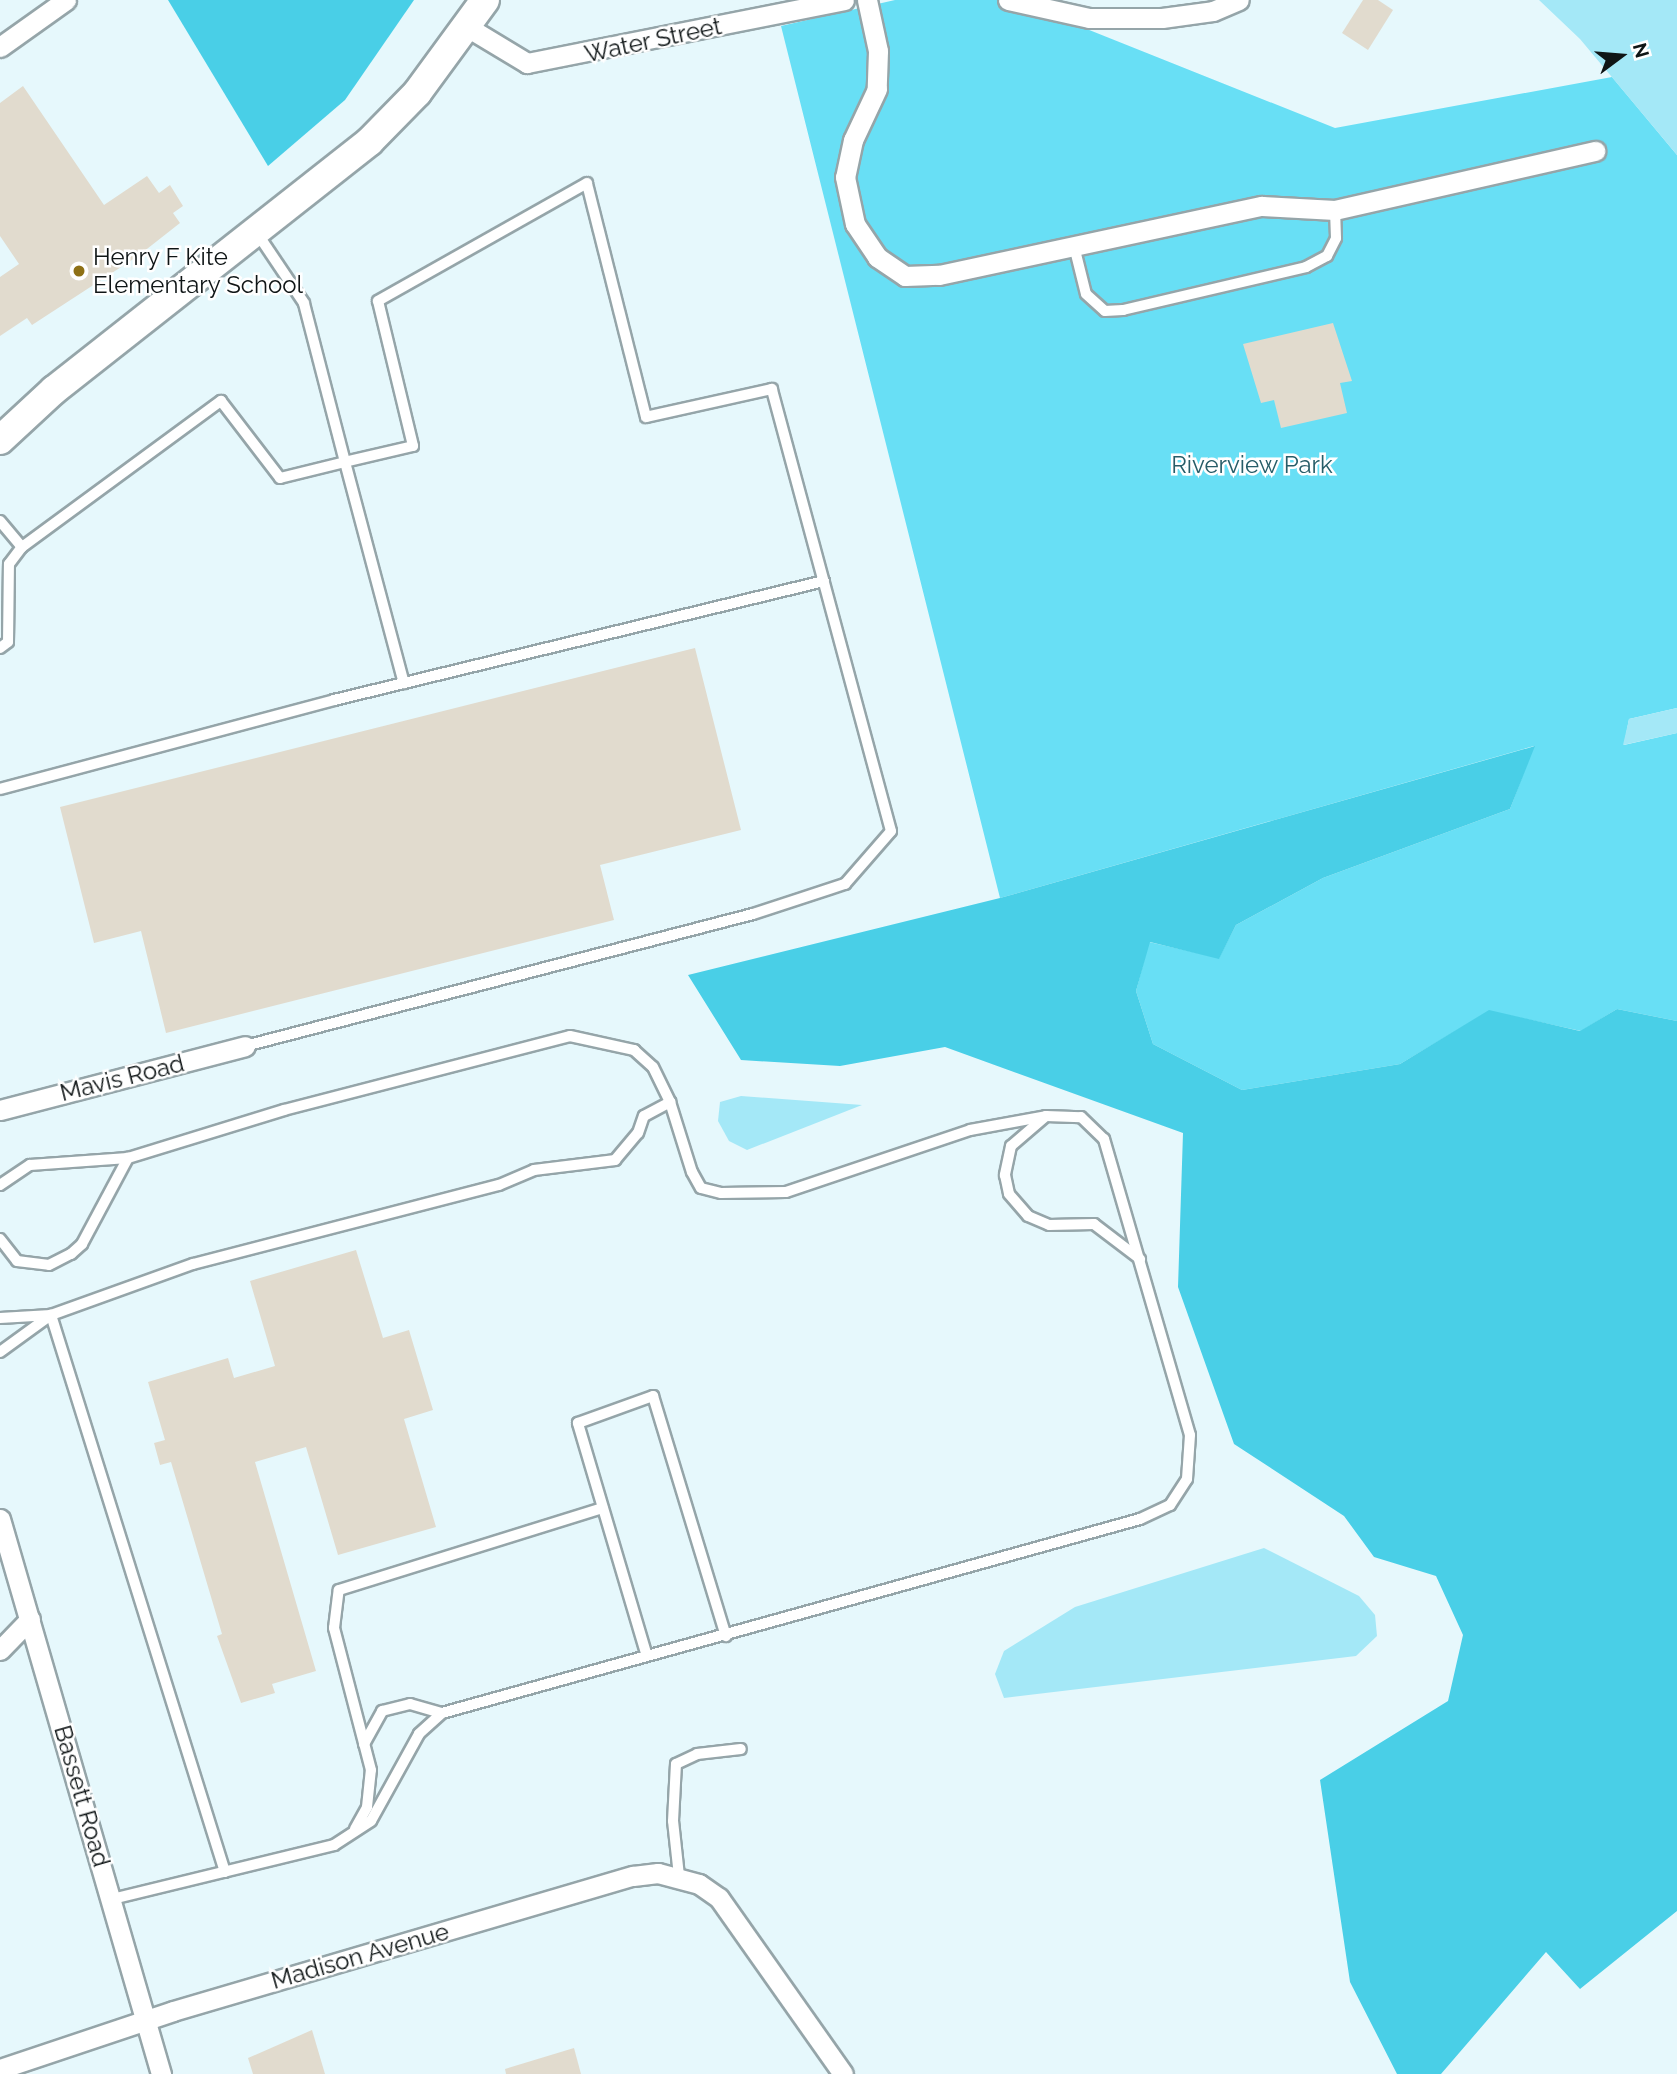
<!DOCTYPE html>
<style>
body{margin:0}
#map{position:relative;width:1677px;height:2074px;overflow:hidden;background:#e6f8fc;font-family:Raleway,sans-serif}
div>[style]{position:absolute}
.green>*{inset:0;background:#68dff5}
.forest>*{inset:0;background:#49cfe7}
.water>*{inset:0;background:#a4e8f7}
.building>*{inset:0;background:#e1dbce}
.roads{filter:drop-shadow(2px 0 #95a5a9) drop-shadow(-2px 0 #95a5a9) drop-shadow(0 2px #95a5a9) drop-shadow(0 -2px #95a5a9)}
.service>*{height:10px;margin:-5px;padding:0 5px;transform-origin:5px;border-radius:5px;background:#fff}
.minor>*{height:19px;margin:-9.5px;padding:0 9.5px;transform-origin:9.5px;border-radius:9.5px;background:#fff}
.secondary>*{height:28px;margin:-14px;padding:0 14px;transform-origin:14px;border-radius:14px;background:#fff}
.dots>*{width:19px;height:19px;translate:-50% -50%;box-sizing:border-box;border:4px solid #fff;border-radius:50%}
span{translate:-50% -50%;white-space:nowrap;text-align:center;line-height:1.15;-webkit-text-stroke:5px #fff;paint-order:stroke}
.street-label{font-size:24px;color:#0f1516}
.poi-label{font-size:24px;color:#0f1516}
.left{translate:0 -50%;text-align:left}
.park-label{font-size:24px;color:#275d68}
.north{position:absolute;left:1586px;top:21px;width:70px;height:70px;-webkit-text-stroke:5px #fff;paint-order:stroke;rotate:74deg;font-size:19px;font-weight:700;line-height:28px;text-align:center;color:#0f1516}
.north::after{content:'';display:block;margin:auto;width:24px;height:32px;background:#0f1516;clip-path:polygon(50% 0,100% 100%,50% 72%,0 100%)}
</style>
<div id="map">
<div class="green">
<div style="clip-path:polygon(895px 0,1014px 0,1335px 128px,1612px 77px,1677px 155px,1677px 708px,1629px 719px,1624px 745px,1677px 733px,1677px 1021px,1617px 1009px,1581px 1031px,1489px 1011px,1400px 1064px,1242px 1090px,1153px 1044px,1136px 991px,1149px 942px,1219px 958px,1236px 925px,1323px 878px,1510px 809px,1534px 746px,1000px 898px,781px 26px)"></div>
</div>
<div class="forest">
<div style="clip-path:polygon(168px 0,414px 0,345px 100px,268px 166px)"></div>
<div style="clip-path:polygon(1535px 746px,1510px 809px,1323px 878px,1236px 925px,1219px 959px,1150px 942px,1136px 991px,1153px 1044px,1242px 1090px,1400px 1064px,1489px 1010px,1580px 1031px,1617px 1009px,1677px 1021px,1677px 1911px,1580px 1989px,1546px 1952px,1441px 2074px,1397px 2074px,1350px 1982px,1320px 1780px,1448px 1701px,1463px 1635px,1436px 1576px,1374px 1557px,1344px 1516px,1234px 1444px,1178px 1287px,1183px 1133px,945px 1047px,840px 1066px,741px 1060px,688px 975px,1000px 898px)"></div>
</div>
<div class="water">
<div style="clip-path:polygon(1539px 0,1677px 0,1677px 155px,1580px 39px)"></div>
<div style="clip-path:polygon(1677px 708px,1677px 733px,1623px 745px,1629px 719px)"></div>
<div style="clip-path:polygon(741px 1096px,862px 1105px,747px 1150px,729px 1141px,718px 1121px,720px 1102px)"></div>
<div style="clip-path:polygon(1264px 1548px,1359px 1596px,1375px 1615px,1377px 1636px,1356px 1656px,1004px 1698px,995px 1674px,1004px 1651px,1075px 1607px)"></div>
</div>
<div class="building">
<div style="clip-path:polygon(1363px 0,1378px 0,1393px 10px,1368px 50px,1342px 33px)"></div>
<div style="clip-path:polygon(23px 86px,104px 205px,147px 176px,159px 193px,170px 185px,183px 206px,173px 213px,180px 223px,138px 256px,32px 325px,27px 318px,0 336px,0 277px,19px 264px,0 236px,0 103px)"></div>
<div style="clip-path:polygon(1333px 323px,1352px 381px,1340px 383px,1347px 413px,1281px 428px,1274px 400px,1261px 403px,1243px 344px)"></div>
<div style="clip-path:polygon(695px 648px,741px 830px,600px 865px,614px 920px,166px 1033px,141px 931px,94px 943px,60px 807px)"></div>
<div style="clip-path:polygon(356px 1250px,383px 1338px,409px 1330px,433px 1410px,404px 1419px,436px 1527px,338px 1555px,306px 1447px,255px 1462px,316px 1671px,272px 1684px,275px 1693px,241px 1703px,217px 1636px,222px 1634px,171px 1462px,160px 1465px,154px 1443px,165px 1440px,148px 1382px,228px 1358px,234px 1378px,275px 1366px,250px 1281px)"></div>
<div style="clip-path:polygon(312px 2030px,325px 2074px,253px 2074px,248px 2058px)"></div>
<div style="clip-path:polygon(574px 2048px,581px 2074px,506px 2074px,505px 2069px)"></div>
</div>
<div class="roads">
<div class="service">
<div style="left:1074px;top:246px;width:49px;rotate:76deg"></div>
<div style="left:1086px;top:294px;width:25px;rotate:42deg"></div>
<div style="left:1105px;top:311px;width:18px;rotate:-3deg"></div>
<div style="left:1123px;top:310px;width:188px;rotate:-13.2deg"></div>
<div style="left:1306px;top:267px;width:24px;rotate:-28deg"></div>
<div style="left:1327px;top:256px;width:20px;rotate:-63deg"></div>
<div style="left:1336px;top:238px;width:28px;rotate:-92deg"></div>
<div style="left:0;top:521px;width:34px;rotate:50deg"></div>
<div style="left:0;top:648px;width:10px;rotate:-37deg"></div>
<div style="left:8px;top:642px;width:78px;rotate:-89.3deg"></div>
<div style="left:9px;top:564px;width:21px;rotate:-53deg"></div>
<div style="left:22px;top:547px;width:247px;rotate:-36.3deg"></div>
<div style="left:221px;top:401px;width:97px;rotate:52.5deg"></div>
<div style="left:280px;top:478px;width:67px;rotate:-13.8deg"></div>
<div style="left:345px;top:462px;width:164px;rotate:-104.5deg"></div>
<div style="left:304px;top:303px;width:84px;rotate:-123.9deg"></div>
<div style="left:0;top:789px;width:346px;rotate:-14.9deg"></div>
<div style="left:334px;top:700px;width:504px;rotate:-13.65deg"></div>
<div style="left:245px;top:1046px;width:525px;rotate:-14.57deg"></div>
<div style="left:753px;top:914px;width:97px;rotate:-18.1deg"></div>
<div style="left:845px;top:884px;width:70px;rotate:-49deg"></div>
<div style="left:891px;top:831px;width:458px;rotate:-105.1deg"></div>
<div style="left:772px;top:389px;width:129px;rotate:167.5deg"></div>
<div style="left:646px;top:417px;width:241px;rotate:-104.2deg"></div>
<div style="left:587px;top:183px;width:240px;rotate:150.6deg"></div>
<div style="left:378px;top:301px;width:149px;rotate:76.4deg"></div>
<div style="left:413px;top:446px;width:70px;rotate:166.8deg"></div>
<div style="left:345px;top:462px;width:229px;rotate:75.1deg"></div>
<div style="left:1046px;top:1116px;width:46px;rotate:139.4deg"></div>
<div style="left:1011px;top:1146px;width:30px;rotate:102deg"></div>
<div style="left:1005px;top:1175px;width:19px;rotate:78deg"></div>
<div style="left:1009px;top:1194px;width:29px;rotate:49deg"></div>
<div style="left:1028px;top:1216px;width:23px;rotate:23deg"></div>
<div style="left:1049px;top:1225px;width:45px;rotate:-1.3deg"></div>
<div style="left:1094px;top:1224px;width:58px;rotate:37.3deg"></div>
<div style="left:0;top:1185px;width:36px;rotate:-34deg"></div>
<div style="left:30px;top:1165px;width:98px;rotate:-4.1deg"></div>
<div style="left:128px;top:1158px;width:163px;rotate:-17.1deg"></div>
<div style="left:284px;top:1110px;width:295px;rotate:-14.5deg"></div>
<div style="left:570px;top:1036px;width:66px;rotate:12.3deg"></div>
<div style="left:634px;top:1050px;width:25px;rotate:42deg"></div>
<div style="left:653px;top:1067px;width:39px;rotate:64deg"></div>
<div style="left:670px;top:1102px;width:73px;rotate:72.6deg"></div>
<div style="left:692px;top:1172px;width:18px;rotate:61deg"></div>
<div style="left:701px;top:1188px;width:21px;rotate:14deg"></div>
<div style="left:721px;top:1193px;width:65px;rotate:-0.9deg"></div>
<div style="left:786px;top:1192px;width:194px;rotate:-18.6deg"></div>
<div style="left:970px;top:1130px;width:77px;rotate:-10.4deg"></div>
<div style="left:1046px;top:1116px;width:35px;rotate:2deg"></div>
<div style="left:1081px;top:1117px;width:32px;rotate:44deg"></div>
<div style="left:1104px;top:1139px;width:308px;rotate:73.8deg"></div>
<div style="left:1190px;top:1435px;width:44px;rotate:93.9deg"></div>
<div style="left:1187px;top:1479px;width:31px;rotate:123deg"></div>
<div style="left:1170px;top:1505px;width:33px;rotate:155deg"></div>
<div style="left:1140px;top:1519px;width:724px;rotate:164.47deg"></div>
<div style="left:442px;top:1713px;width:31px;rotate:138deg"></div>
<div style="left:419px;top:1734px;width:99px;rotate:118.9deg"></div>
<div style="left:371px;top:1821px;width:44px;rotate:147deg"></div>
<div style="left:334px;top:1845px;width:228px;rotate:166.3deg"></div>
<div style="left:0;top:1239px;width:28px;rotate:52deg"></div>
<div style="left:17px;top:1261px;width:32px;rotate:7deg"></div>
<div style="left:49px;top:1265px;width:25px;rotate:-27deg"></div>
<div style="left:71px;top:1254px;width:15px;rotate:-42deg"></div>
<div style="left:82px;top:1244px;width:98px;rotate:-61.9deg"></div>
<div style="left:0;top:1318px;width:51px;rotate:-3.4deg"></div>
<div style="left:0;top:1352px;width:63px;rotate:-36deg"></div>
<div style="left:646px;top:1653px;width:240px;rotate:-106.5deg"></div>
<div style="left:578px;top:1423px;width:80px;rotate:-19.8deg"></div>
<div style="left:653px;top:1396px;width:251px;rotate:73.1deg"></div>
<div style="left:364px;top:1744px;width:38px;rotate:-61deg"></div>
<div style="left:382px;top:1711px;width:29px;rotate:-14deg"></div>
<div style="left:410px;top:1704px;width:33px;rotate:16deg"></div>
<div style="left:355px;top:1829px;width:25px;rotate:-61deg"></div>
<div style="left:367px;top:1807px;width:37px;rotate:-84deg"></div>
<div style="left:371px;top:1770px;width:147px;rotate:-104.6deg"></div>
<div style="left:334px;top:1628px;width:38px;rotate:-83deg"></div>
<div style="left:339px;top:1590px;width:276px;rotate:-17.3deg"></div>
<div style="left:225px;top:1872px;width:584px;rotate:-107.35deg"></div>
<div style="left:51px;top:1315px;width:151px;rotate:-19.8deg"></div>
<div style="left:193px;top:1264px;width:316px;rotate:-14.5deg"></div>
<div style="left:499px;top:1185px;width:38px;rotate:-23deg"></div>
<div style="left:534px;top:1170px;width:82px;rotate:-7deg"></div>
<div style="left:615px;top:1160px;width:35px;rotate:-50deg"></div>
<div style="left:638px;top:1133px;width:18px;rotate:-71deg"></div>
<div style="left:644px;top:1116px;width:30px;rotate:-28deg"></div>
<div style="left:679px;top:1876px;width:55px;rotate:-96.2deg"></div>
<div style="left:673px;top:1821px;width:57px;rotate:-87deg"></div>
<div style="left:676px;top:1764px;width:23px;rotate:-25deg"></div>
<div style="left:697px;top:1754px;width:44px;rotate:-6.5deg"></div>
</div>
<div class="minor">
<div style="left:867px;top:0;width:52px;rotate:77.8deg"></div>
<div style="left:878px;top:51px;width:38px;rotate:92deg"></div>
<div style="left:877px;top:89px;width:56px;rotate:115.2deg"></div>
<div style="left:853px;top:140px;width:38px;rotate:102deg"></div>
<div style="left:845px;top:177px;width:48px;rotate:78deg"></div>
<div style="left:855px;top:224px;width:40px;rotate:56deg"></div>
<div style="left:877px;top:257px;width:34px;rotate:34deg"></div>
<div style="left:905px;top:276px;width:34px;rotate:-2deg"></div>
<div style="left:939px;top:275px;width:330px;rotate:-12.1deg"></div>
<div style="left:1262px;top:206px;width:73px;rotate:3.1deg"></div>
<div style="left:1335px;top:210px;width:267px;rotate:-12.8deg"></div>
<div style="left:1008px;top:0;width:83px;rotate:12.5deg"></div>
<div style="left:1089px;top:18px;width:73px"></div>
<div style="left:1162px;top:18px;width:51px;rotate:-7.8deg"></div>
<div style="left:1213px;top:11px;width:28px;rotate:-23deg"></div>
<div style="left:469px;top:28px;width:68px;rotate:31.1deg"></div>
<div style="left:527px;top:63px;width:323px;rotate:-11.2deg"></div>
<div style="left:0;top:47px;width:81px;rotate:-35.5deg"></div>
<div style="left:0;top:1110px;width:253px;rotate:-14.6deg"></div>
<div style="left:0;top:1519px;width:578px;rotate:73.82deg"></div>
<div style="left:0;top:1650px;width:43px;rotate:-45.9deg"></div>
<div style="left:0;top:2069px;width:182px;rotate:-18.5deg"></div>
<div style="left:173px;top:2011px;width:479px;rotate:-16.4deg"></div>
<div style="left:633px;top:1876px;width:25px;rotate:-7deg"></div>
<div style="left:658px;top:1873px;width:42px;rotate:15deg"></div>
<div style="left:699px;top:1884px;width:24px;rotate:35deg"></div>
<div style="left:719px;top:1898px;width:215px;rotate:54.8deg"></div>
</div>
<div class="secondary">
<div style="left:0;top:440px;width:74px;rotate:-42.8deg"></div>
<div style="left:54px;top:390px;width:401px;rotate:-38.2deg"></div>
<div style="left:369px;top:142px;width:69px;rotate:-45.6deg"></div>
<div style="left:417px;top:93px;width:115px;rotate:-53.8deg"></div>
</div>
</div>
<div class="dots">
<div style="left:79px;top:271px;background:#8e7015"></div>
</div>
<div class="street-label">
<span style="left:653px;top:40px;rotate:-12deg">Water Street</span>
<span style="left:122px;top:1078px;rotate:-14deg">Mavis Road</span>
<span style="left:82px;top:1796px;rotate:74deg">Bassett Road</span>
<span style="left:360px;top:1956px;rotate:-16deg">Madison Avenue</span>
</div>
<div class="poi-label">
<span class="left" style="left:93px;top:271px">Henry F Kite<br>Elementary School</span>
</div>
<div class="park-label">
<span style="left:1252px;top:465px">Riverview Park</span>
</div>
<div class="north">N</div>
</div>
